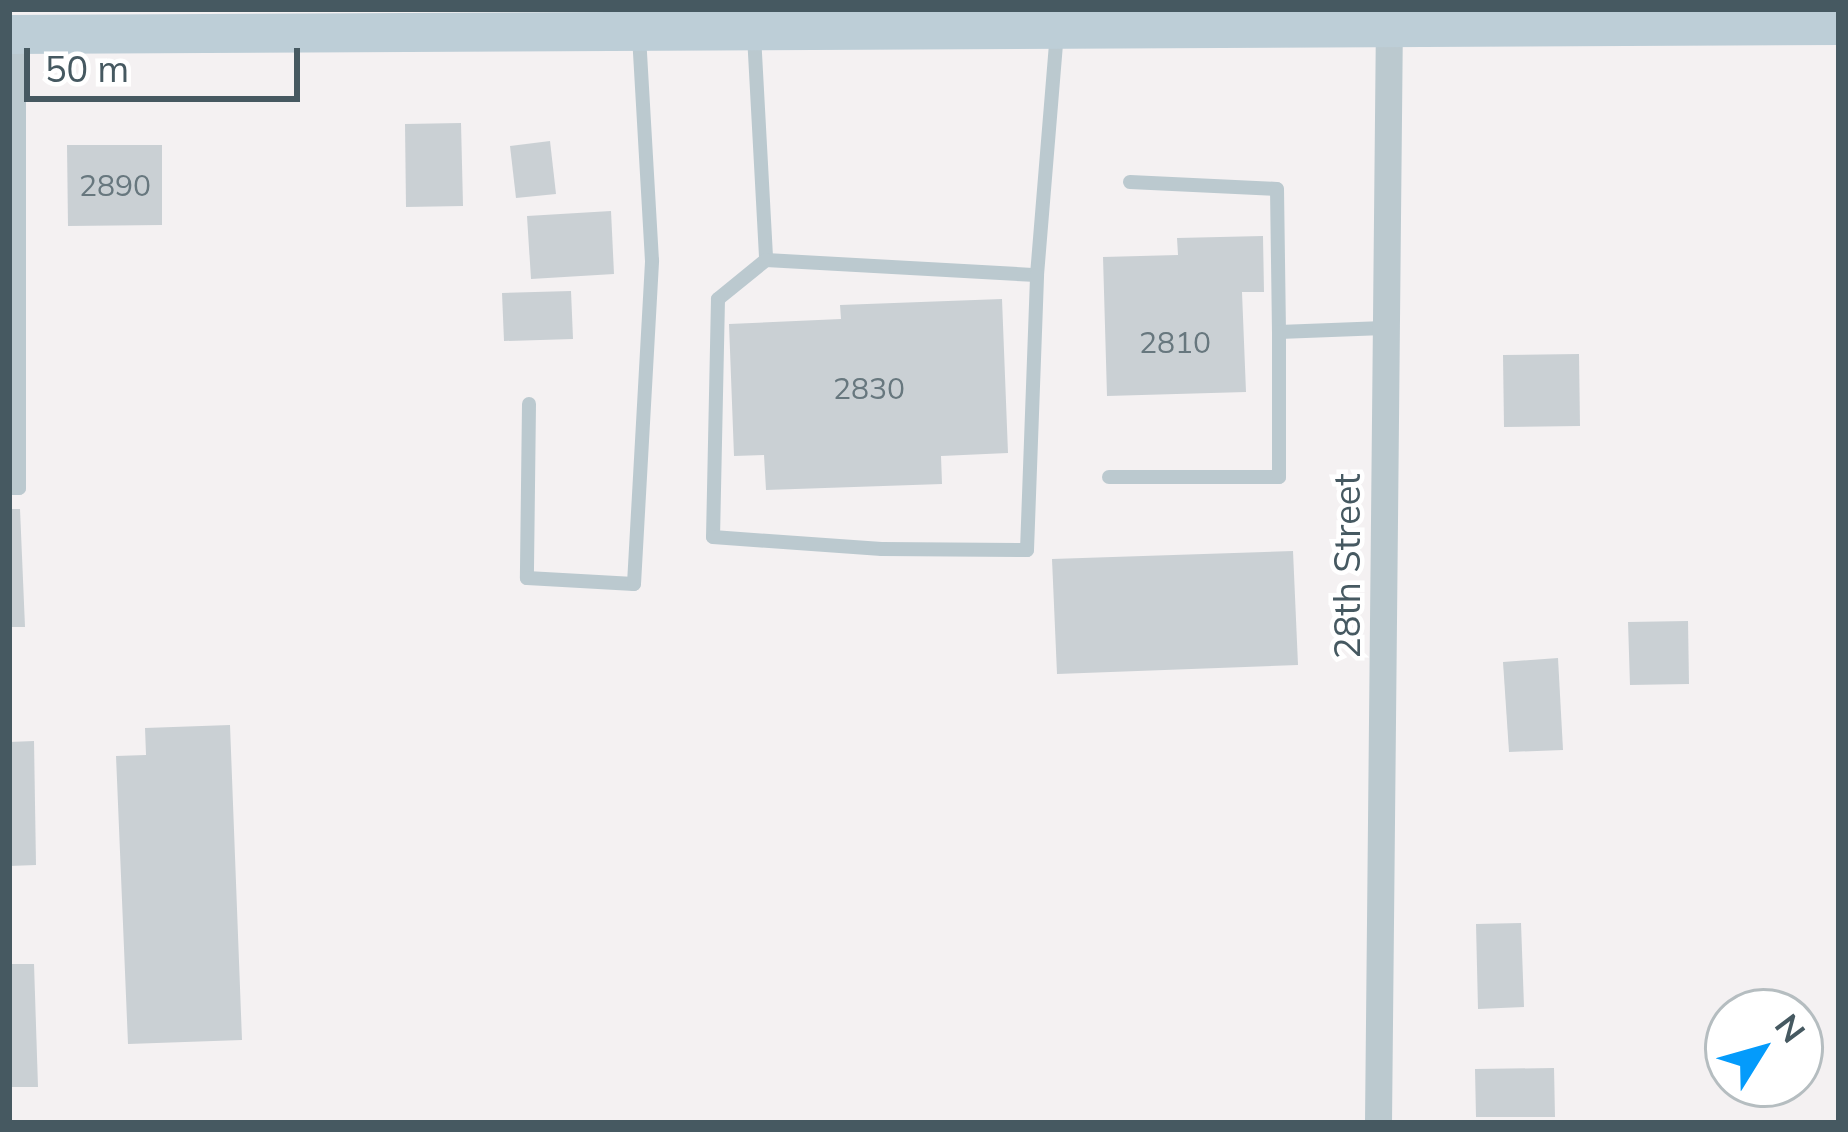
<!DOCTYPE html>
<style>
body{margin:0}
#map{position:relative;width:1848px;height:1132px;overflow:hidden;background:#f4f1f2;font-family:Mulish,sans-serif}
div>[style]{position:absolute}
.building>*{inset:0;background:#cad0d4}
.lane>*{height:14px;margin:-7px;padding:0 7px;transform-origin:7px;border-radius:7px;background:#bbc9cf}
.street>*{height:27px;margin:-13.5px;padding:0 13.5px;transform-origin:13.5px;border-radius:13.5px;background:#bbc9cf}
.secondary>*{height:39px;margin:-19.5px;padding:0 19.5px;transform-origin:19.5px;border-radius:19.5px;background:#bdced7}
span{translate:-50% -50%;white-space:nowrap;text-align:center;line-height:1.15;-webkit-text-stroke:9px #fff;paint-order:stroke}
.number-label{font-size:30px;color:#67777e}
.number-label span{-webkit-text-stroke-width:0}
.street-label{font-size:36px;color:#465961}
.frame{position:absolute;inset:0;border:12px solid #465961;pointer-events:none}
.north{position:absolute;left:1704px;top:988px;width:120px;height:120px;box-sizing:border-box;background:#fff;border:3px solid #b5bdc0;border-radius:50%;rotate:53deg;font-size:33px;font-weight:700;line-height:48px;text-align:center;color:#465961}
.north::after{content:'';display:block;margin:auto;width:42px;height:54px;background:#049bfb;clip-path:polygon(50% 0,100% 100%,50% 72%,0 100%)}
.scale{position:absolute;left:24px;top:48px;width:276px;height:54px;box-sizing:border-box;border:6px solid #465961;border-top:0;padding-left:15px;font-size:36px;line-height:42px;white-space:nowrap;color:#465961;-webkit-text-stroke:9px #fff;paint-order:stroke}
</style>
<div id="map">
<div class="building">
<div style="clip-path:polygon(461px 123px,463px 206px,406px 207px,405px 124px)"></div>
<div style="clip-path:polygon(550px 141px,556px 194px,516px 198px,510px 146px)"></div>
<div style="clip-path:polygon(67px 145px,162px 145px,162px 225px,68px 226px)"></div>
<div style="clip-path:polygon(611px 211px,614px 274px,531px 279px,527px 216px)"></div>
<div style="clip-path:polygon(1263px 236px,1264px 292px,1242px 292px,1246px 392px,1107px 396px,1103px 257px,1178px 255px,1177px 238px)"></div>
<div style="clip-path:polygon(571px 291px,573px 339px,504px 341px,502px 293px)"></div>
<div style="clip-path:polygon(1002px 299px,1008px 453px,941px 456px,942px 484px,766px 490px,764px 455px,734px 456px,729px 324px,841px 319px,840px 305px)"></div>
<div style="clip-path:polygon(1579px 354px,1580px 426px,1504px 427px,1503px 355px)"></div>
<div style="clip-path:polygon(9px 509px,20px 509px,25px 627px,9px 627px)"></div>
<div style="clip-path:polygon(1293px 551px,1298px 665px,1057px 674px,1052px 559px)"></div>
<div style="clip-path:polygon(1688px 621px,1689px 684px,1630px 685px,1628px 622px)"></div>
<div style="clip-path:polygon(1558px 658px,1563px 750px,1509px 752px,1503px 662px)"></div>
<div style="clip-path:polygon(230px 725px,242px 1040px,128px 1044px,116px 756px,146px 755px,145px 728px)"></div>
<div style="clip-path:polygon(34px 741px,36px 865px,9px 866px,9px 742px)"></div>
<div style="clip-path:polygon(1521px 923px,1524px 1007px,1478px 1009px,1476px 924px)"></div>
<div style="clip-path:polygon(9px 964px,34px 964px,38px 1087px,9px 1087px)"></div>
<div style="clip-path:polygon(1554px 1068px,1555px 1117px,1476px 1117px,1475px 1069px)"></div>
</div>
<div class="lane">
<div style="left:754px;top:35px;width:225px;rotate:86.9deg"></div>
<div style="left:766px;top:260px;width:271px;rotate:3.2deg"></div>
<div style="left:1037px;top:275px;width:243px;rotate:-85.3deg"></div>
<div style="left:1130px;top:182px;width:147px;rotate:2.7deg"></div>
<div style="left:1277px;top:189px;width:143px;rotate:89.2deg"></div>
<div style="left:1279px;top:332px;width:105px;rotate:-2.2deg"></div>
<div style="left:766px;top:260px;width:62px;rotate:140.9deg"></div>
<div style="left:718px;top:299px;width:238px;rotate:91.2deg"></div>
<div style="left:713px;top:537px;width:169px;rotate:4.1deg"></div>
<div style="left:882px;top:549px;width:145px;rotate:0.4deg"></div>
<div style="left:1027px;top:550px;width:275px;rotate:-87.9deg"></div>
<div style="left:529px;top:404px;width:174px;rotate:90.7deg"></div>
<div style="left:527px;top:578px;width:107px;rotate:3.2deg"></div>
<div style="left:634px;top:584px;width:324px;rotate:-86.8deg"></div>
<div style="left:652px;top:261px;width:225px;rotate:-93.3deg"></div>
<div style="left:1109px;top:477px;width:170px"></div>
<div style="left:1279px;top:477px;width:145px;rotate:-90deg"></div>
<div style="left:9px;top:488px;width:10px"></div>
<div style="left:19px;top:488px;width:453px;rotate:-90deg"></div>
</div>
<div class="street">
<div style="left:1378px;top:1123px;width:1112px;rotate:-89.43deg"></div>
</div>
<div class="secondary">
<div style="left:9px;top:34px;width:1830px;rotate:-0.28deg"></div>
</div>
<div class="number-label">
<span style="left:115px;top:185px">2890</span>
<span style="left:1175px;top:342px">2810</span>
<span style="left:869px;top:388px">2830</span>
</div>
<div class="street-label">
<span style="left:1347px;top:566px;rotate:-90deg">28th Street</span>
</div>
<div class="frame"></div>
<div class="north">N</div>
<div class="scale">50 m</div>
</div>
